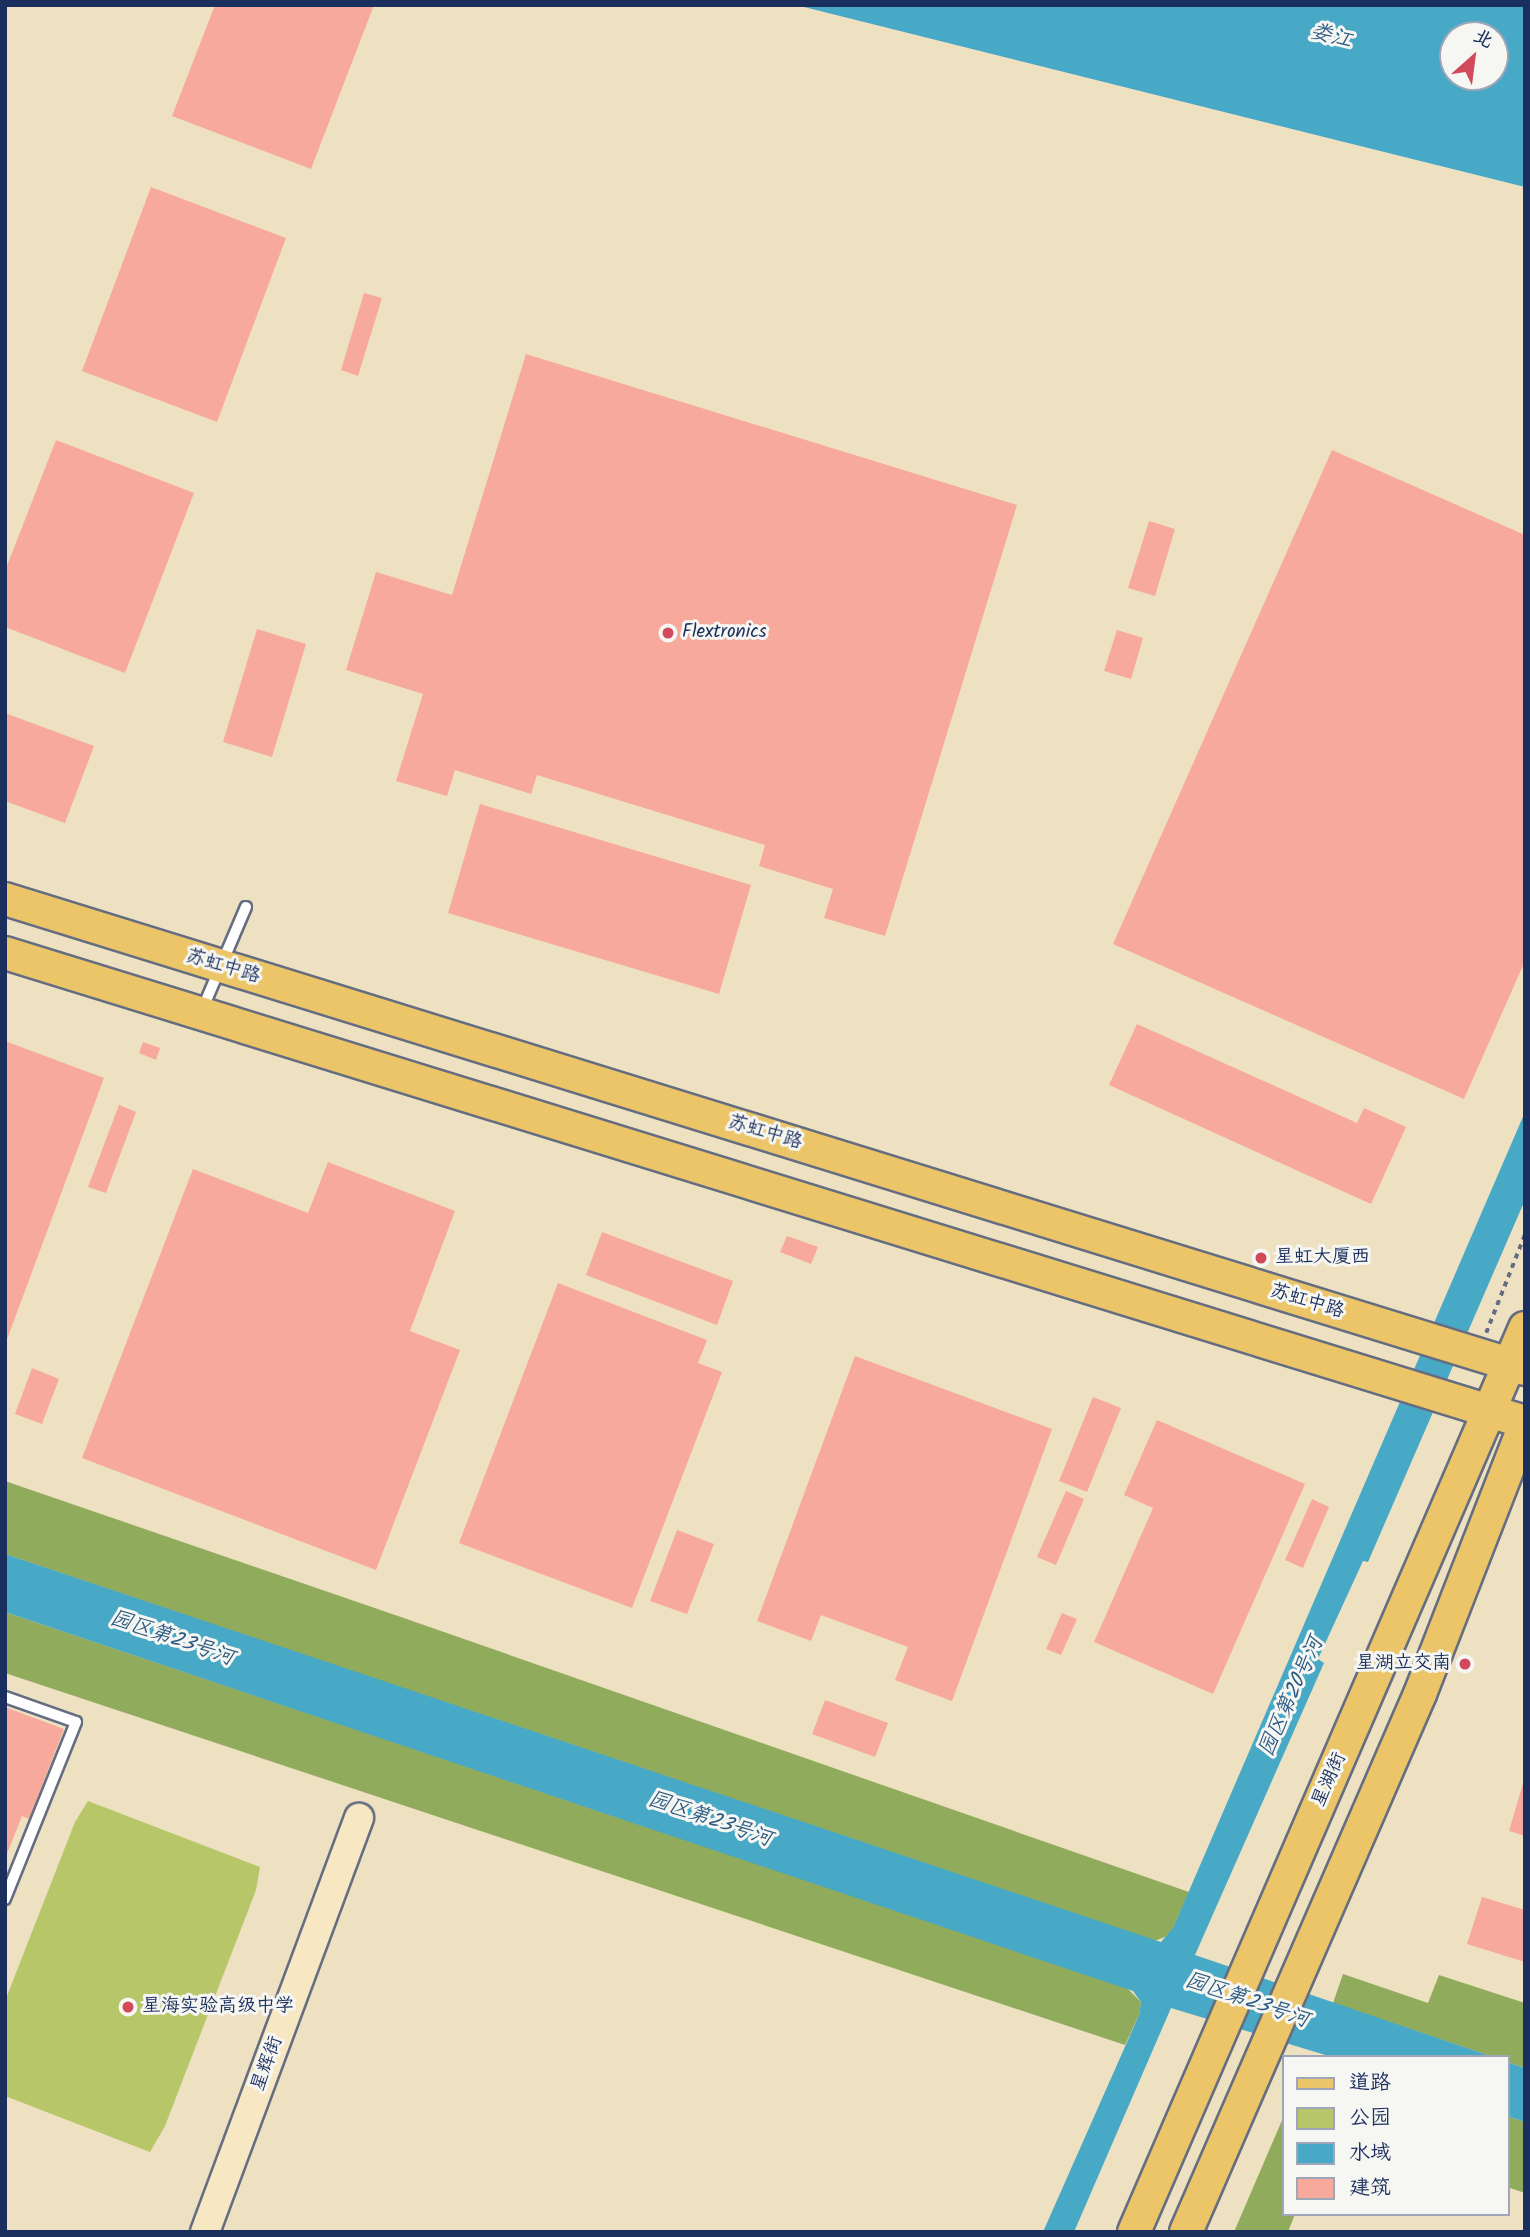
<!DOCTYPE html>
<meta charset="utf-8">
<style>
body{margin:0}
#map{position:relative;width:1530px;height:2237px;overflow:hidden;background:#eee1c2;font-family:Kalam,"LXGW WenKai TC",sans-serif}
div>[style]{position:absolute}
.green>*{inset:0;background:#b7c669}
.forest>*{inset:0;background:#91ab5d}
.water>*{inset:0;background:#48a9c7}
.building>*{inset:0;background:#f7aa9b}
.path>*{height:3.5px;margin-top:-1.75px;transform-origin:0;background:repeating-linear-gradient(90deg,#656d81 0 5px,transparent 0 10px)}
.roads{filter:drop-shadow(2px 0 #656d81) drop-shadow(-2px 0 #656d81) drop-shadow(0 2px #656d81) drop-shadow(0 -2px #656d81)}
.lane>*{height:10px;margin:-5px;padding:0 5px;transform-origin:5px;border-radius:5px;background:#fff}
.secondary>*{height:28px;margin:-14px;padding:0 14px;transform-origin:14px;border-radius:14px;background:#f7e8c3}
.primary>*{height:32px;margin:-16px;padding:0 16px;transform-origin:16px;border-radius:16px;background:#ecc569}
.dots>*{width:19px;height:19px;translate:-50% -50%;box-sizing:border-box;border:4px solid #f6f6f2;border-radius:50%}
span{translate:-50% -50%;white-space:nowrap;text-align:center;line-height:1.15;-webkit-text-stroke:6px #f6f6f2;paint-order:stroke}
.poi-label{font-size:19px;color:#1b2f5e}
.left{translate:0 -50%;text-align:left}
.right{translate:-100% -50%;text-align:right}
.street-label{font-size:19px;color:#1b2f5e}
.water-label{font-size:21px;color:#2b5a83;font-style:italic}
.frame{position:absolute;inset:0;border:7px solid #1b2f5e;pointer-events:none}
.legend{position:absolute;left:1282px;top:2055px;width:228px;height:161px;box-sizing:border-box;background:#f6f6f2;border:2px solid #9ea6b7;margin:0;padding:9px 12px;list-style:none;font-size:21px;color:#1b2f5e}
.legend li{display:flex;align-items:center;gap:14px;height:35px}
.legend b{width:35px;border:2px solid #9ea6b7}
.north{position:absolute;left:1439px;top:21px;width:70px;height:70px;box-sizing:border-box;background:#f6f6f2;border:2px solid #9ea6b7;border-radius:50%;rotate:28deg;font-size:19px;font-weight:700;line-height:28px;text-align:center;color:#1b2f5e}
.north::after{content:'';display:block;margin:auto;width:24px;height:32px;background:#d1495b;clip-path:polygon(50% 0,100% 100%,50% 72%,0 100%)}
</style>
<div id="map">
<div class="green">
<div style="clip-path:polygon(88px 1801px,260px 1867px,256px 1890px,165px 2126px,150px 2152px,5px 2096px,5px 2001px,75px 1822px)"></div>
</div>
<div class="forest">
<div style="clip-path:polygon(5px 1481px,398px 1616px,1189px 1892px,1170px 1935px,1152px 1942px,5px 1554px)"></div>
<div style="clip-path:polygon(5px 1612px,1126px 1987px,1141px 2002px,1139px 2015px,1125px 2045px,5px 1673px)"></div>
<div style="clip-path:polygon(1343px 1974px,1428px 2003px,1439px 1975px,1525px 2003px,1525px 2068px,1507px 2062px,1507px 2057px,1493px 2057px,1333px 2003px)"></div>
<div style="clip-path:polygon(1507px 2116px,1525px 2122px,1525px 2193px,1507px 2187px)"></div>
<div style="clip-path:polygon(1283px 2118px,1283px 2214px,1295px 2214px,1288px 2232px,1234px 2232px)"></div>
</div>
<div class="water">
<div style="clip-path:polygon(evenodd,796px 5px,1525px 5px,1525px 187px,1340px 141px,796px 5px,1453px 35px,1495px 35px,1495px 77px,1453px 77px,1453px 35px)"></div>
<div style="clip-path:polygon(1525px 1112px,1525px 1200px,1368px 1562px,1363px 1561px,1318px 1659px,1324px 1663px,1195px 1955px,1493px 2057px,1332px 2057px,1171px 2008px,1074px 2232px,1043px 2232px,1139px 2015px,1141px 2002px,1133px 1991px,5px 1612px,5px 1554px,1161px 1942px,1173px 1928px)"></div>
<div style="clip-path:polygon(1507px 2062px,1525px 2068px,1525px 2122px,1507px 2116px)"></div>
</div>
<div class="building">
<div style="clip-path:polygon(215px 5px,374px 5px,311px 169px,172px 116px)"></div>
<div style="clip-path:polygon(151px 187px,286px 238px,217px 422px,82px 371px)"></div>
<div style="clip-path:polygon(364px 293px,382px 298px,358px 376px,341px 370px)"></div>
<div style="clip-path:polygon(526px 354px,1017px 505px,885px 936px,824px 918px,833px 889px,759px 866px,765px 845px,537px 775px,531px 794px,455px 770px,447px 796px,396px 781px,423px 694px,346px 670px,376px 572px,452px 595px)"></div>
<div style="clip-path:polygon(56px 440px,194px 493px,125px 673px,5px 627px,5px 571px)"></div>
<div style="clip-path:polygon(1332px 450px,1525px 535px,1525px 961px,1464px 1099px,1113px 944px)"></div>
<div style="clip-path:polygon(1149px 521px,1175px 529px,1155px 596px,1128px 588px)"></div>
<div style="clip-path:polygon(257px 629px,306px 644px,272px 757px,223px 742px)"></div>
<div style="clip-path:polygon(1117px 630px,1143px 638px,1131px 679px,1104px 671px)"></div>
<div style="clip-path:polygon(5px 713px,94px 746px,65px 823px,5px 801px)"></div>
<div style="clip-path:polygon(480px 804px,751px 885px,719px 994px,448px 913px)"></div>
<div style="clip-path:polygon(1137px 1024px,1357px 1123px,1364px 1108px,1406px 1127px,1371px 1204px,1109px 1085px)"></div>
<div style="clip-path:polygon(5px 1041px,104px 1078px,6px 1342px,5px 1342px)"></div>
<div style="clip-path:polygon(143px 1042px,160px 1048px,156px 1060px,139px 1053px)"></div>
<div style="clip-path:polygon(119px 1105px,136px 1112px,106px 1193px,88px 1187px)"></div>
<div style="clip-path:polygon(328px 1162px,455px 1211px,410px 1331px,460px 1350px,376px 1570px,82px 1458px,193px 1169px,308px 1213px)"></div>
<div style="clip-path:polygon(602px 1232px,733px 1281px,717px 1325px,586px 1275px)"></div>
<div style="clip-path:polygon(787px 1236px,818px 1247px,811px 1264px,780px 1252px)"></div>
<div style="clip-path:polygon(558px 1283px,707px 1340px,698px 1363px,722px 1372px,632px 1608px,459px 1543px)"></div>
<div style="clip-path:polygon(855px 1356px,1052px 1429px,952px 1701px,895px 1680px,908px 1647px,821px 1615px,811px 1641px,757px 1621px)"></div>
<div style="clip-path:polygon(32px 1368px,59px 1379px,42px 1424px,15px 1414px)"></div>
<div style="clip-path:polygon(1093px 1397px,1121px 1408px,1087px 1492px,1059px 1481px)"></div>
<div style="clip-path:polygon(1157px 1420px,1305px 1484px,1213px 1694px,1094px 1642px,1153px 1508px,1124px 1495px)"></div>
<div style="clip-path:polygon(1066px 1491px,1084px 1499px,1056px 1565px,1037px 1557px)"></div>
<div style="clip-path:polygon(1312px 1499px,1329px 1507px,1303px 1568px,1285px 1560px)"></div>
<div style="clip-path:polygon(677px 1530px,714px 1544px,687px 1614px,650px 1601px)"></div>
<div style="clip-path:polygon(1062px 1613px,1077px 1619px,1061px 1655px,1046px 1649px)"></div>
<div style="clip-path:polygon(825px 1700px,888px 1723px,875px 1757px,812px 1734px)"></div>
<div style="clip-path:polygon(5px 1707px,64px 1729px,29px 1819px,22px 1816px,5px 1859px)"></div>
<div style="clip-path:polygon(1524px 1780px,1525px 1781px,1525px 1836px,1509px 1831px)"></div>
<div style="clip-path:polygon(1482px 1897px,1525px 1910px,1525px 1962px,1467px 1944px)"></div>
</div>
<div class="path">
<div style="left:1486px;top:1333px;width:106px;rotate:-68.5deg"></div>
</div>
<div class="roads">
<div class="lane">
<div style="left:202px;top:1010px;width:112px;rotate:-66.9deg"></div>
<div style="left:5px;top:1697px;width:75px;rotate:19.4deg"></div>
<div style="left:76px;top:1722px;width:191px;rotate:111.9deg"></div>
</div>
<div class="secondary">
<div style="left:205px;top:2232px;width:442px;rotate:-69.6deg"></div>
</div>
<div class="primary">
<div style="left:5px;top:899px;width:1591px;rotate:17.18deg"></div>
<div style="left:5px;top:953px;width:1591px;rotate:17.15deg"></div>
<div style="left:1134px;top:2232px;width:985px;rotate:-66.61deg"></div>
<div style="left:1186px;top:2232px;width:587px;rotate:-66.49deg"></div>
<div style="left:1420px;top:1694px;width:289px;rotate:-68.7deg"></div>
</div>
</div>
<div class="dots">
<div style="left:668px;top:633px;background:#d1495b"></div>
<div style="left:1261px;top:1258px;background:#d1495b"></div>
<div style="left:1465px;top:1664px;background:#d1495b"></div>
<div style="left:128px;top:2007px;background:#d1495b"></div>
</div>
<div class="poi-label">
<span class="left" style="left:682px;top:633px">Flextronics</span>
<span class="left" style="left:1275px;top:1258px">星虹大厦西</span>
<span class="right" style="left:1451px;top:1664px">星湖立交南</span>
<span class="left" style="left:142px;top:2007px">星海实验高级中学</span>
</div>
<div class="street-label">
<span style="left:223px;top:967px;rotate:17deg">苏虹中路</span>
<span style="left:765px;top:1133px;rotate:17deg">苏虹中路</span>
<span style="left:1307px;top:1302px;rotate:17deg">苏虹中路</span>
<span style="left:1330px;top:1780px;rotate:-66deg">星湖街</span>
<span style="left:268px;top:2064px;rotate:-70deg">星辉街</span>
</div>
<div class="water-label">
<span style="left:1331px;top:37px;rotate:15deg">娄江</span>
<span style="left:172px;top:1639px;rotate:19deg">园区第23号河</span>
<span style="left:1292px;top:1697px;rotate:-66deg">园区第20号河</span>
<span style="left:710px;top:1820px;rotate:19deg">园区第23号河</span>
<span style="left:1247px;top:2001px;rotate:19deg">园区第23号河</span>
</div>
<div class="frame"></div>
<ul class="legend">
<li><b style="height:9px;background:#ecc569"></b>道路</li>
<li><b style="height:19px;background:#b7c669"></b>公园</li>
<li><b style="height:19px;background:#48a9c7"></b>水域</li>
<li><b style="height:19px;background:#f7aa9b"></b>建筑</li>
</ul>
<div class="north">北</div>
</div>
